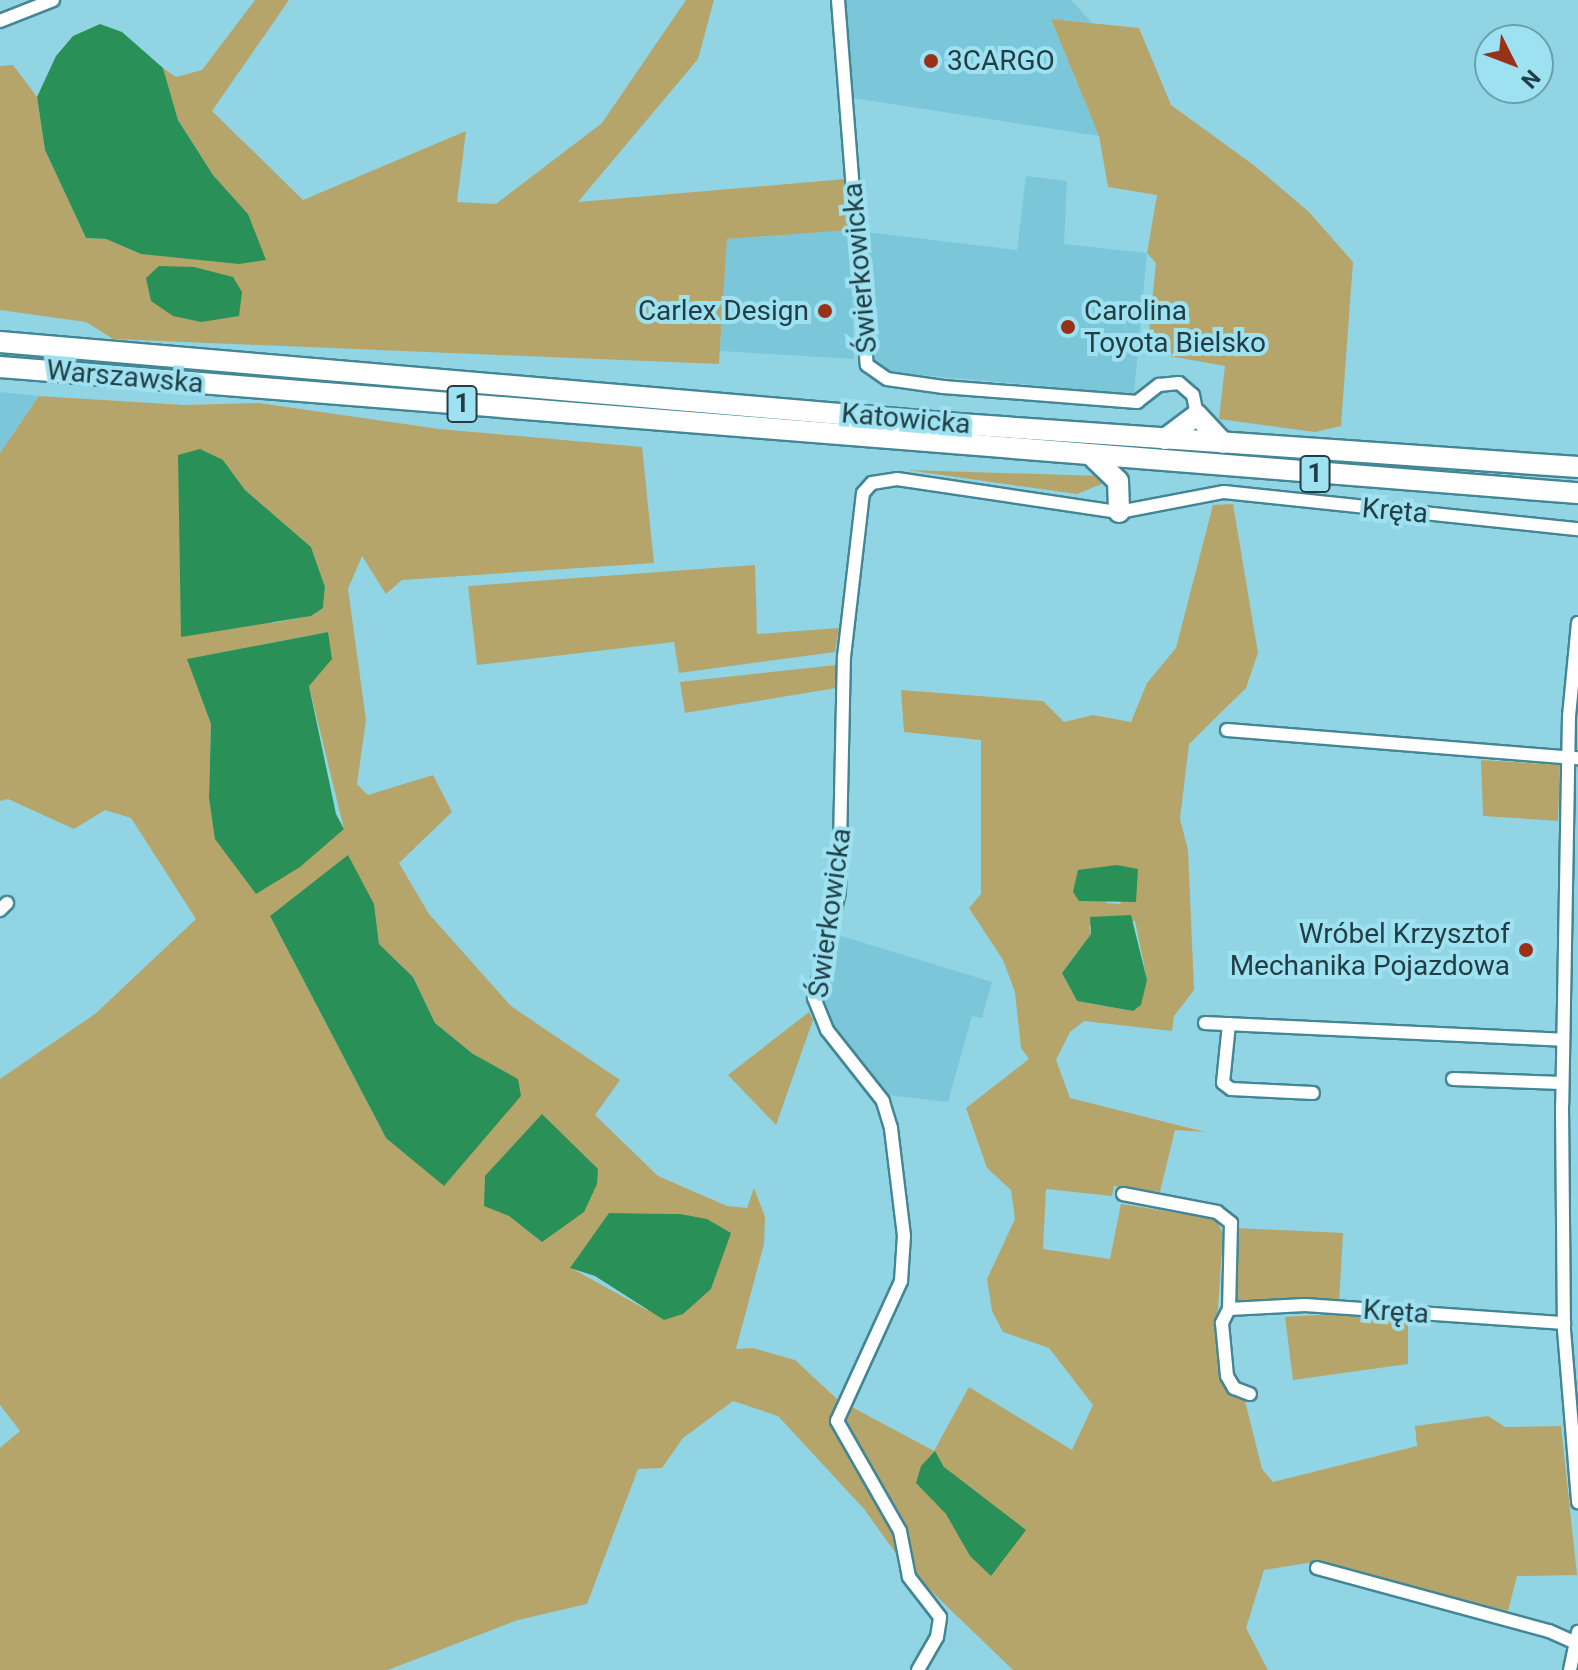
<!DOCTYPE html>
<meta charset="utf-8">
<style>
body{margin:0}
#map{position:relative;width:1578px;height:1670px;overflow:hidden;background:#91d5e5;font-family:Roboto,sans-serif}
div>[style]{position:absolute}
.built>*{inset:0;background:#7bc7d9}
.green>*{inset:0;background:#b5a56b}
.water>*{inset:0;background:#299157}
.roads{filter:drop-shadow(2px 0 #438695) drop-shadow(-2px 0 #438695) drop-shadow(0 2px #438695) drop-shadow(0 -2px #438695)}
.minor>*{height:12px;margin:-6px;padding:0 6px;transform-origin:6px;border-radius:6px;background:#fff}
.primary>*{height:20px;margin:-10px;padding:0 10px;transform-origin:10px;border-radius:10px;background:#fff}
.dots>*{width:22px;height:22px;translate:-50% -50%;box-sizing:border-box;border:4px solid #9ee2f2;border-radius:50%}
span{translate:-50% -50%;white-space:nowrap;text-align:center;line-height:1.15;-webkit-text-stroke:8px #9ee2f2;paint-order:stroke}
.shield-label span{padding:2px 6px;background:#9ee2f2;border:2px solid;border-radius:6px;-webkit-text-stroke-width:0}
.shield-label{font-size:26px;color:#223e44;font-weight:700}
.poi-label{font-size:28px;color:#223e44}
.left{translate:0 -50%;text-align:left}
.right{translate:-100% -50%;text-align:right}
.street-label{font-size:28px;color:#223e44}
.north{position:absolute;left:1474px;top:24px;width:80px;height:80px;box-sizing:border-box;background:#9ee2f2;border:2px solid #6ca0ac;border-radius:50%;rotate:132deg;font-size:22px;font-weight:700;line-height:32px;text-align:center;color:#223e44}
.north::after{content:'';display:block;margin:auto;width:28px;height:36px;background:#993119;clip-path:polygon(50% 0,100% 100%,50% 72%,0 100%)}
</style>
<div id="map">
<div class="built">
<div style="clip-path:polygon(845px 0,1071px 0,1092px 23px,1051px 19px,1099px 136px,853px 98px)"></div>
<div style="clip-path:polygon(1026px 176px,1067px 181px,1064px 244px,1147px 253px,1134px 394px,886px 372px,874px 360px,866px 232px,1017px 250px)"></div>
<div style="clip-path:polygon(852px 230px,854px 359px,720px 351px,727px 239px)"></div>
<div style="clip-path:polygon(0 392px,39px 396px,0 453px)"></div>
<div style="clip-path:polygon(835px 934px,992px 982px,982px 1018px,972px 1016px,948px 1102px,887px 1095px,832px 1027px,818px 1005px)"></div>
</div>
<div class="green">
<div style="clip-path:polygon(255px 0,289px 0,212px 111px,303px 200px,466px 131px,457px 202px,496px 204px,602px 123px,686px 0,714px 0,698px 59px,578px 202px,845px 179px,852px 230px,727px 239px,719px 364px,113px 339px,86px 322px,0 310px,0 66px,13px 65px,37px 97px,45px 150px,86px 238px,106px 239px,141px 254px,248px 214px,213px 175px,178px 120px,163px 68px,176px 77px,202px 70px)"></div>
<div style="clip-path:polygon(1051px 19px,1139px 28px,1171px 105px,1255px 166px,1309px 212px,1353px 262px,1341px 426px,1315px 432px,1219px 419px,1225px 366px,1147px 352px,1156px 263px,1147px 253px,1157px 195px,1108px 187px,1099px 136px)"></div>
<div style="clip-path:polygon(evenodd,39px 396px,184px 405px,259px 403px,439px 429px,642px 447px,654px 563px,402px 580px,386px 594px,362px 556px,348px 589px,366px 720px,357px 784px,368px 795px,433px 775px,452px 812px,399px 863px,429px 914px,511px 1006px,620px 1080px,595px 1115px,658px 1176px,727px 1206px,747px 1208px,754px 1188px,765px 1217px,764px 1244px,736px 1349px,752px 1348px,795px 1360px,837px 1399px,934px 1451px,969px 1387px,1072px 1450px,1093px 1405px,1049px 1348px,1003px 1332px,992px 1311px,987px 1279px,1015px 1219px,1011px 1190px,987px 1168px,966px 1108px,1029px 1059px,1021px 1048px,1015px 992px,1003px 960px,969px 908px,981px 894px,981px 740px,904px 732px,901px 690px,1043px 701px,1064px 722px,1093px 715px,1131px 722px,1147px 683px,1176px 648px,1213px 505px,1233px 504px,1258px 653px,1246px 688px,1189px 744px,1180px 819px,1188px 850px,1194px 990px,1174px 1016px,1172px 1031px,1084px 1021px,1070px 1032px,1056px 1060px,1070px 1098px,1205px 1132px,1175px 1130px,1160px 1192px,1114px 1186px,1112px 1196px,1046px 1189px,1043px 1249px,1110px 1259px,1121px 1204px,1216px 1219px,1223px 1234px,1216px 1338px,1220px 1370px,1241px 1385px,1262px 1469px,1273px 1482px,1417px 1446px,1415px 1426px,1488px 1416px,1505px 1427px,1561px 1426px,1577px 1575px,1517px 1576px,1508px 1611px,1314px 1562px,1264px 1570px,1246px 1628px,1268px 1670px,1013px 1670px,905px 1566px,864px 1509px,778px 1416px,733px 1401px,683px 1438px,662px 1468px,638px 1469px,587px 1604px,518px 1620px,388px 1670px,0 1670px,0 1448px,20px 1431px,0 1405px,0 1079px,95px 1014px,196px 919px,131px 818px,105px 810px,74px 829px,8px 799px,0 801px,0 453px,39px 396px,223px 460px,245px 490px,311px 547px,325px 587px,323px 608px,311px 616px,273px 623px,179px 522px,179px 496px,223px 460px,39px 396px,328px 632px,320px 668px,309px 686px,344px 829px,209px 798px,211px 724px,188px 659px,328px 632px,39px 396px,348px 856px,374px 904px,379px 944px,413px 977px,435px 1023px,473px 1054px,386px 1138px,270px 916px,348px 856px,39px 396px,1117px 865px,1138px 870px,1120px 904px,1106px 903px,1117px 865px,39px 396px,1135px 921px,1147px 980px,1133px 1011px,1077px 1001px,1062px 973px,1091px 934px,1089px 926px,1135px 921px,39px 396px,542px 1114px,557px 1130px,542px 1242px,509px 1216px,542px 1114px,39px 396px,609px 1213px,680px 1214px,730px 1233px,711px 1289px,647px 1310px,571px 1268px,609px 1213px,39px 396px,935px 1452px,944px 1467px,970px 1556px,947px 1514px,916px 1483px,935px 1452px)"></div>
<div style="clip-path:polygon(907px 470px,1104px 476px,1104px 483px,1077px 494px)"></div>
<div style="clip-path:polygon(755px 565px,757px 634px,839px 628px,835px 652px,679px 673px,674px 642px,477px 665px,468px 586px)"></div>
<div style="clip-path:polygon(836px 665px,836px 688px,685px 713px,680px 682px)"></div>
<div style="clip-path:polygon(1481px 760px,1560px 765px,1558px 821px,1483px 816px)"></div>
<div style="clip-path:polygon(809px 1012px,813px 1020px,776px 1125px,728px 1075px)"></div>
<div style="clip-path:polygon(1237px 1228px,1343px 1233px,1339px 1303px,1234px 1303px)"></div>
<div style="clip-path:polygon(1335px 1314px,1408px 1320px,1408px 1364px,1293px 1380px,1285px 1317px)"></div>
</div>
<div class="water">
<div style="clip-path:polygon(100px 24px,122px 32px,163px 68px,178px 120px,213px 175px,248px 214px,266px 260px,239px 264px,141px 254px,106px 239px,86px 238px,45px 150px,37px 97px,56px 56px,73px 36px)"></div>
<div style="clip-path:polygon(159px 266px,194px 267px,233px 277px,242px 292px,239px 316px,201px 322px,173px 316px,151px 301px,146px 278px)"></div>
<div style="clip-path:polygon(200px 449px,223px 460px,245px 490px,311px 547px,325px 587px,323px 608px,311px 616px,181px 637px,178px 455px)"></div>
<div style="clip-path:polygon(328px 632px,332px 659px,309px 686px,336px 814px,344px 829px,300px 867px,256px 894px,215px 839px,209px 798px,211px 724px,187px 659px)"></div>
<div style="clip-path:polygon(348px 855px,374px 904px,379px 944px,413px 977px,435px 1023px,473px 1054px,518px 1079px,521px 1096px,444px 1186px,386px 1138px,270px 916px)"></div>
<div style="clip-path:polygon(1117px 865px,1138px 869px,1136px 902px,1079px 901px,1073px 892px,1078px 870px)"></div>
<div style="clip-path:polygon(1131px 915px,1147px 980px,1141px 1005px,1133px 1011px,1077px 1001px,1062px 973px,1091px 934px,1090px 917px)"></div>
<div style="clip-path:polygon(542px 1114px,598px 1169px,597px 1184px,584px 1212px,542px 1242px,509px 1216px,484px 1206px,485px 1176px)"></div>
<div style="clip-path:polygon(609px 1213px,680px 1214px,707px 1219px,731px 1233px,711px 1289px,683px 1314px,664px 1320px,595px 1276px,570px 1268px)"></div>
<div style="clip-path:polygon(935px 1451px,944px 1467px,1026px 1530px,991px 1576px,970px 1556px,946px 1514px,916px 1483px,921px 1466px)"></div>
</div>
<div class="roads">
<div class="minor">
<div style="left:838px;top:0;width:366px;rotate:85.5deg"></div>
<div style="left:867px;top:365px;width:24px;rotate:35deg"></div>
<div style="left:887px;top:379px;width:57px;rotate:8.1deg"></div>
<div style="left:943px;top:387px;width:195px;rotate:4.4deg"></div>
<div style="left:1137px;top:402px;width:28px;rotate:-38deg"></div>
<div style="left:1159px;top:385px;width:20px;rotate:-6deg"></div>
<div style="left:1179px;top:383px;width:18px;rotate:41deg"></div>
<div style="left:1193px;top:395px;width:20px;rotate:79deg"></div>
<div style="left:0;top:21px;width:57px;rotate:-21.6deg"></div>
<div style="left:1578px;top:623px;width:93px;rotate:95.5deg"></div>
<div style="left:1569px;top:716px;width:389px;rotate:91deg"></div>
<div style="left:1562px;top:1105px;width:225px;rotate:89.5deg"></div>
<div style="left:1564px;top:1330px;width:173px;rotate:85.3deg"></div>
<div style="left:1227px;top:730px;width:352px;rotate:4.6deg"></div>
<div style="left:0;top:910px;width:10px;rotate:-45deg"></div>
<div style="left:1205px;top:1023px;width:357px;rotate:2.7deg"></div>
<div style="left:1229px;top:1024px;width:59px;rotate:95.8deg"></div>
<div style="left:1223px;top:1083px;width:10px;rotate:37deg"></div>
<div style="left:1231px;top:1089px;width:82px;rotate:2.8deg"></div>
<div style="left:1453px;top:1079px;width:109px;rotate:2.1deg"></div>
<div style="left:1123px;top:1194px;width:96px;rotate:10.8deg"></div>
<div style="left:1217px;top:1212px;width:18px;rotate:38deg"></div>
<div style="left:1231px;top:1223px;width:86px;rotate:91.3deg"></div>
<div style="left:1229px;top:1309px;width:76px;rotate:-3deg"></div>
<div style="left:1305px;top:1305px;width:260px;rotate:4deg"></div>
<div style="left:1229px;top:1309px;width:16px;rotate:117deg"></div>
<div style="left:1222px;top:1323px;width:53px;rotate:84.6deg"></div>
<div style="left:1227px;top:1376px;width:14px;rotate:60deg"></div>
<div style="left:1234px;top:1388px;width:17px;rotate:21deg"></div>
<div style="left:1317px;top:1568px;width:240px;rotate:15.2deg"></div>
<div style="left:1549px;top:1631px;width:32px;rotate:24deg"></div>
<div style="left:918px;top:1670px;width:38px;rotate:-60deg"></div>
<div style="left:937px;top:1637px;width:20px;rotate:-81deg"></div>
<div style="left:940px;top:1617px;width:51px;rotate:-127.8deg"></div>
<div style="left:909px;top:1577px;width:47px;rotate:-101.1deg"></div>
<div style="left:900px;top:1531px;width:127px;rotate:-119.8deg"></div>
<div style="left:837px;top:1421px;width:154px;rotate:-65.4deg"></div>
<div style="left:901px;top:1281px;width:45px;rotate:-86.2deg"></div>
<div style="left:904px;top:1236px;width:109px;rotate:-96.9deg"></div>
<div style="left:891px;top:1128px;width:28px;rotate:-107deg"></div>
<div style="left:883px;top:1101px;width:90px;rotate:-128.3deg"></div>
<div style="left:827px;top:1030px;width:35px;rotate:-112deg"></div>
<div style="left:814px;top:998px;width:109px;rotate:-76.7deg"></div>
<div style="left:839px;top:892px;width:235px;rotate:-88.8deg"></div>
<div style="left:844px;top:657px;width:165px;rotate:-83.4deg"></div>
<div style="left:863px;top:493px;width:13px;rotate:-48deg"></div>
<div style="left:872px;top:483px;width:25px;rotate:-9deg"></div>
<div style="left:897px;top:479px;width:224px;rotate:8.5deg"></div>
<div style="left:1119px;top:512px;width:107px;rotate:-10.8deg"></div>
<div style="left:1224px;top:492px;width:356px;rotate:6deg"></div>
<div style="left:1570px;top:1670px;width:39px;rotate:-78deg"></div>
</div>
<div class="primary">
<div style="left:0;top:342px;width:948px;rotate:4.9deg"></div>
<div style="left:945px;top:423px;width:635px;rotate:3.98deg"></div>
<div style="left:0;top:367px;width:1583px;rotate:4.57deg"></div>
<div style="left:1165px;top:439px;width:40px;rotate:-37deg"></div>
<div style="left:1197px;top:415px;width:38px;rotate:47deg"></div>
<div style="left:1092px;top:456px;width:36px;rotate:44deg"></div>
<div style="left:1118px;top:481px;width:31px;rotate:88deg"></div>
</div>
</div>
<div class="dots">
<div style="left:931px;top:61px;background:#993119"></div>
<div style="left:825px;top:311px;background:#993119"></div>
<div style="left:1068px;top:327px;background:#993119"></div>
<div style="left:1526px;top:950px;background:#993119"></div>
</div>
<div class="shield-label">
<span style="left:462px;top:404px">1</span>
<span style="left:1315px;top:474px">1</span>
</div>
<div class="poi-label">
<span class="left" style="left:947px;top:61px">3CARGO</span>
<span class="right" style="left:809px;top:311px">Carlex Design</span>
<span class="left" style="left:1084px;top:327px">Carolina<br>Toyota Bielsko</span>
<span class="right" style="left:1510px;top:950px">Wróbel Krzysztof<br>Mechanika Pojazdowa</span>
</div>
<div class="street-label">
<span style="left:860px;top:268px;rotate:-95deg">Świerkowicka</span>
<span style="left:125px;top:377px;rotate:5deg">Warszawska</span>
<span style="left:906px;top:419px;rotate:5deg">Katowicka</span>
<span style="left:1395px;top:511px;rotate:5deg">Kręta</span>
<span style="left:830px;top:913px;rotate:-82deg">Świerkowicka</span>
<span style="left:1396px;top:1312px;rotate:4deg">Kręta</span>
</div>
<div class="north">N</div>
</div>
